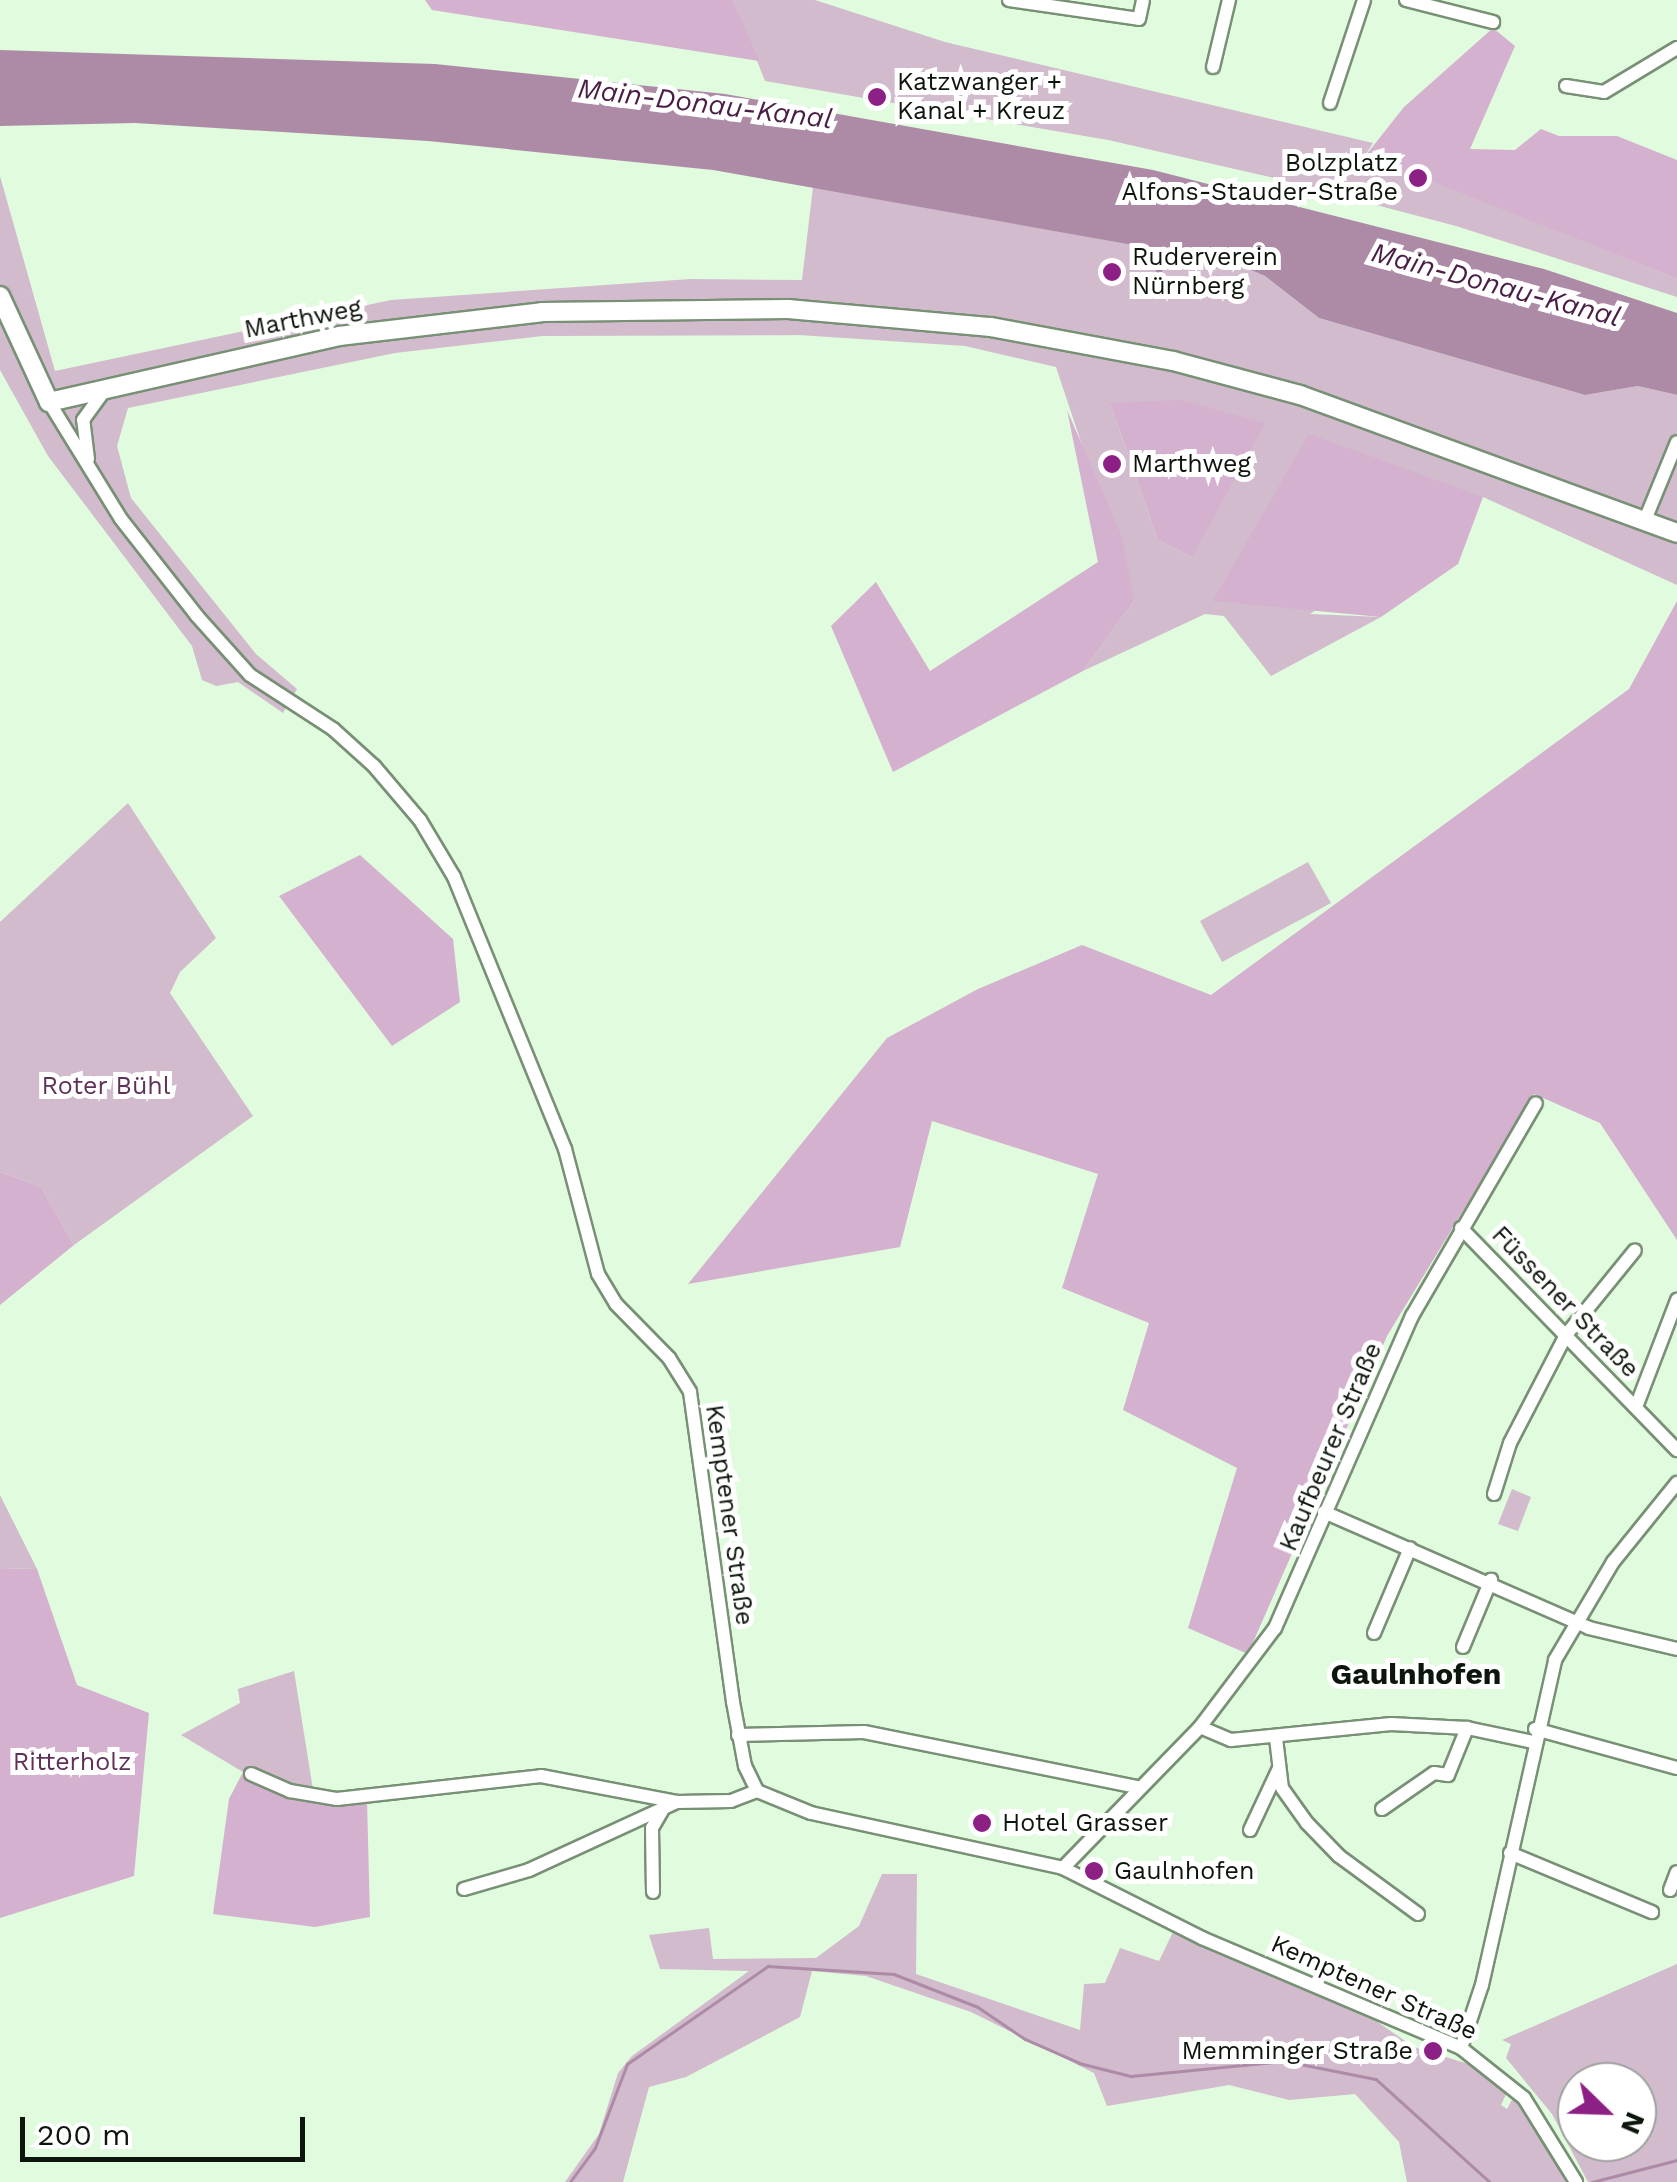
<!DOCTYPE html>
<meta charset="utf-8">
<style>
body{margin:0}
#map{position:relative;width:1677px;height:2182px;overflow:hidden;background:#e0fbdd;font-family:"Work Sans",sans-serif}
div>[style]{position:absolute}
.green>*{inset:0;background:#d1bbcd}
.forest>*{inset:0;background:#d4b1ce}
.water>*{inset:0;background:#ad8ba7}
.stream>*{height:2.5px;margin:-1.25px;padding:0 1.25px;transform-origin:1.25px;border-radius:1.25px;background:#ad8ba7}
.roads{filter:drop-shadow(2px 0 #789075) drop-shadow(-2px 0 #789075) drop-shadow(0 2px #789075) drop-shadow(0 -2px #789075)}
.minor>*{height:12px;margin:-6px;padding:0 6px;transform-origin:6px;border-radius:6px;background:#fff}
.major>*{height:18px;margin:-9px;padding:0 9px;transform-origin:9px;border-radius:9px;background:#fff}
.dots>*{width:28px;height:28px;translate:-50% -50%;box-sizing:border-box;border:5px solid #fff;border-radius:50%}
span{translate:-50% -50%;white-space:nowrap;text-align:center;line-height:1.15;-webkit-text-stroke:10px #fff;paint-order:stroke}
.poi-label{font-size:25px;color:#0d160c}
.left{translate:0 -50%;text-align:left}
.right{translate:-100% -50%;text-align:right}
.street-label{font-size:25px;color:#0d160c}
.park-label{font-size:25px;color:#5e3158}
.water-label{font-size:28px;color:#491d44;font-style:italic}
.quarter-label{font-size:30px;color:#0d160c;font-weight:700}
.north{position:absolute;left:1557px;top:2062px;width:100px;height:100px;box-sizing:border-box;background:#fff;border:2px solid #9ea29e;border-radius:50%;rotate:113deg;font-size:28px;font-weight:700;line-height:40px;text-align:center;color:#0d160c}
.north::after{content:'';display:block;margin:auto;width:35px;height:45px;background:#8d2084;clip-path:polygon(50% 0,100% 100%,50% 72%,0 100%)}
.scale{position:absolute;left:20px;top:2117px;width:285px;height:45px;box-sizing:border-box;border:5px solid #0d160c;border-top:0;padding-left:12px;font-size:30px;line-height:35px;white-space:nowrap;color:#0d160c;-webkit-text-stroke:8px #fff;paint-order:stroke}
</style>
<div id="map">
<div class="green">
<div style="clip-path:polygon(733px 0,815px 0,945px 42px,1373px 143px,1366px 154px,1677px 279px,1677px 297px,1456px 226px,1274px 178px,1108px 140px,765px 81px)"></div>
<div style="clip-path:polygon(evenodd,0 176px,55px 371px,391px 300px,691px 279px,802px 280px,813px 187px,1138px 246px,1149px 253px,1159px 280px,1165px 264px,1239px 265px,1265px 276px,1319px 318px,1585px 395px,1638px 386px,1677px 395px,1677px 585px,1483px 497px,1310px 614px,1381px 617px,1271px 676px,1224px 616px,1205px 614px,1083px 671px,1134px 601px,1056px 367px,965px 346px,799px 335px,542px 336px,395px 353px,128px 408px,117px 446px,131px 498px,256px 654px,297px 689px,283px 713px,238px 682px,216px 686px,202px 680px,192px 646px,48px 456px,0 370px,0 176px,1110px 403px,1192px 557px,1158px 540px,1110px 403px)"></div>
<div style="clip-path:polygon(128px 803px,216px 938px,180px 972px,170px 993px,253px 1116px,74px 1245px,41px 1187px,0 1172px,0 922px)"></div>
<div style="clip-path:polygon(1308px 862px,1331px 903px,1222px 962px,1200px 921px)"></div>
<div style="clip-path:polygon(1512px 1489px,1531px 1497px,1518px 1531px,1498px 1524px)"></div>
<div style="clip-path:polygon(0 1495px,37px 1569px,0 1568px)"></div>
<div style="clip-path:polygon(294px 1671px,314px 1796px,243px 1772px,181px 1735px,240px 1703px,238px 1689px)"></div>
<div style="clip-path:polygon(882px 1874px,917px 1874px,916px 1974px,1080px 2030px,1084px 1984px,1105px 1983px,1120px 1948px,1159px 1961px,1173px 1932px,1360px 2010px,1414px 2047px,1481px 2068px,1508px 2090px,1501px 2105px,1507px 2109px,1514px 2096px,1533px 2119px,1566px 2182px,1407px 2182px,1399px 2142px,1355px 2094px,1289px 2100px,1229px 2085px,1107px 2106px,1094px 2073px,971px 2012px,866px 1976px,812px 1971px,800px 2017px,686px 2077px,649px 2087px,623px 2182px,565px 2182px,599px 2134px,618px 2073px,632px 2056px,749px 1971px,660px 1969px,649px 1935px,709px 1928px,713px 1959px,816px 1958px,859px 1926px)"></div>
<div style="clip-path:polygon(evenodd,1677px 1964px,1677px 2182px,1588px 2182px,1552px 2114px,1506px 2058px,1511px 2044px,1502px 2040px,1677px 1964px,1577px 2082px,1637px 2082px,1637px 2142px,1577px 2142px,1577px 2082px)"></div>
</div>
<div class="forest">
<div style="clip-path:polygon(425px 0,733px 0,759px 61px,432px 10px)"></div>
<div style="clip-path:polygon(1493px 28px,1515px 46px,1470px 149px,1515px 150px,1541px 129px,1559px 136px,1617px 136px,1677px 160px,1677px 279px,1366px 155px,1404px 107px)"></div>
<div style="clip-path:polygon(1181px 400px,1265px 423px,1192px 557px,1158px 540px,1110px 403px)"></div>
<div style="clip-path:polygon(1067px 410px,1122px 537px,1134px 601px,1083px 671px,893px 772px,831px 626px,876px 582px,930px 671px,1098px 562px)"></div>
<div style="clip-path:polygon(1309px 434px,1483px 497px,1458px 564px,1381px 617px,1213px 601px)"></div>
<div style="clip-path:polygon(1677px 601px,1677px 1240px,1600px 1123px,1534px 1094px,1387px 1336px,1248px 1654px,1188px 1628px,1237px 1468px,1123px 1410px,1149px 1323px,1062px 1288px,1098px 1174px,932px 1121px,900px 1247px,688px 1284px,887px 1038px,978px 989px,1082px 945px,1211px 995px,1629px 689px)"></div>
<div style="clip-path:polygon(360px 855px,453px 939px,460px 1002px,392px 1046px,279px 896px)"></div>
<div style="clip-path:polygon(0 1172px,41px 1187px,74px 1245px,0 1305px)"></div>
<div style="clip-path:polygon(0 1568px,37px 1569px,77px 1685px,149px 1713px,134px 1876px,0 1918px)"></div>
<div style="clip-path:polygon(243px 1772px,314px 1796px,367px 1800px,370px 1917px,315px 1927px,213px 1914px,229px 1799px)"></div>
</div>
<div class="water">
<div style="clip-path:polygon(0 50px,435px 64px,725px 94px,1153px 170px,1544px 269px,1677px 313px,1677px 395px,1638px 386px,1585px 395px,1319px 318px,1265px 276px,1239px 265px,1165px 264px,1159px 280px,1149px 253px,1138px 246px,713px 170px,428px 141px,135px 123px,0 126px)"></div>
</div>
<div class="stream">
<div style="left:1079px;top:2063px;width:54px;rotate:14deg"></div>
<div style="left:1131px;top:2076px;width:155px;rotate:-5.6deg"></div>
<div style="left:1285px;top:2061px;width:93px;rotate:11.2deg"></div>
<div style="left:1376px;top:2079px;width:154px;rotate:42.1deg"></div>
<div style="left:570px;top:2182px;width:42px;rotate:-53.7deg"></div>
<div style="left:595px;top:2148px;width:90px;rotate:-69.1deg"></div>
<div style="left:627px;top:2064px;width:172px;rotate:-34.8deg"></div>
<div style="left:768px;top:1966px;width:126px;rotate:3.6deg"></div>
<div style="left:894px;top:1974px;width:90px;rotate:21.4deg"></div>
<div style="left:978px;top:2007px;width:57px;rotate:34.2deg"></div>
<div style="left:1025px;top:2039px;width:60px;rotate:23.6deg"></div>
<div style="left:1592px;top:2182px;width:88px;rotate:-14.5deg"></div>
</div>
<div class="roads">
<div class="minor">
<div style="left:1009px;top:0;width:131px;rotate:8.3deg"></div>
<div style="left:1139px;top:19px;width:19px;rotate:-78deg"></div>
<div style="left:1406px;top:0;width:90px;rotate:14.2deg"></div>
<div style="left:1213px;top:67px;width:69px;rotate:-76.6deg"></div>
<div style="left:1566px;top:86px;width:38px;rotate:9deg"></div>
<div style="left:1604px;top:92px;width:85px;rotate:-31.1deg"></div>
<div style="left:1330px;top:103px;width:108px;rotate:-71.7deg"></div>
<div style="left:49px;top:402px;width:137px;rotate:58.4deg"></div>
<div style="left:121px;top:519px;width:123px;rotate:51.9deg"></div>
<div style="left:197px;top:616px;width:79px;rotate:48.1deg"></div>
<div style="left:250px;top:675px;width:99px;rotate:33deg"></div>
<div style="left:333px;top:729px;width:55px;rotate:42.1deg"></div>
<div style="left:374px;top:766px;width:71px;rotate:49.6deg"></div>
<div style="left:420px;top:820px;width:66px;rotate:59.2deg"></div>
<div style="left:454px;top:877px;width:294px;rotate:67.8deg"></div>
<div style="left:565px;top:1149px;width:129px;rotate:75.2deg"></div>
<div style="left:598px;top:1274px;width:35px;rotate:59deg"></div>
<div style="left:616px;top:1304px;width:76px;rotate:45.5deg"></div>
<div style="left:669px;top:1358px;width:40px;rotate:58deg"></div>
<div style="left:690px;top:1392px;width:313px;rotate:82.1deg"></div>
<div style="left:733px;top:1702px;width:65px;rotate:79.4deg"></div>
<div style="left:745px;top:1766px;width:28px;rotate:64deg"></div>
<div style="left:757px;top:1791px;width:58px;rotate:22.2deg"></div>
<div style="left:811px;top:1813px;width:258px;rotate:12.3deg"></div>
<div style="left:1063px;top:1868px;width:156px;rotate:26.7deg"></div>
<div style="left:1202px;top:1938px;width:281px;rotate:23deg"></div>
<div style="left:1461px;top:2048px;width:80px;rotate:38.4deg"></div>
<div style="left:1524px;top:2098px;width:99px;rotate:58.2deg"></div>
<div style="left:88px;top:459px;width:39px;rotate:-97deg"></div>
<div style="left:83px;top:420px;width:36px;rotate:-54deg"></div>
<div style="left:1645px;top:520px;width:84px;rotate:-67.7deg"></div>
<div style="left:1461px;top:1228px;width:310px;rotate:45.8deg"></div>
<div style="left:1636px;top:1407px;width:115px;rotate:-69deg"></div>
<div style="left:1494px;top:1494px;width:53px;rotate:-72.6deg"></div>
<div style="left:1510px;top:1443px;width:122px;rotate:-62.6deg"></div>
<div style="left:1566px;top:1335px;width:109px;rotate:-50.9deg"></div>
<div style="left:1324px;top:1512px;width:289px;rotate:23.6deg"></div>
<div style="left:1589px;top:1628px;width:90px;rotate:13.4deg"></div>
<div style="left:1374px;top:1633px;width:92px;rotate:-67deg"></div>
<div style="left:1463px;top:1647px;width:73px;rotate:-67.3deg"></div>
<div style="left:1200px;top:1727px;width:34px;rotate:23deg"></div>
<div style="left:1231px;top:1740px;width:161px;rotate:-5.7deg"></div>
<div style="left:1391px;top:1724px;width:76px;rotate:3deg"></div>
<div style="left:1467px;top:1728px;width:67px;rotate:12deg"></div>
<div style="left:1535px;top:1729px;width:147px;rotate:15.4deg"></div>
<div style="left:738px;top:1735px;width:126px;rotate:-1.4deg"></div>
<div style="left:864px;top:1732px;width:279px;rotate:11.4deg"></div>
<div style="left:1276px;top:1738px;width:50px;rotate:83.2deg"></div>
<div style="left:1282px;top:1788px;width:43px;rotate:54.5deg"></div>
<div style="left:1307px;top:1823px;width:46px;rotate:45.9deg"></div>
<div style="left:1339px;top:1856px;width:98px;rotate:36.3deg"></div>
<div style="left:251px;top:1774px;width:43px;rotate:23.6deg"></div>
<div style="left:290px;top:1791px;width:48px;rotate:9.7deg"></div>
<div style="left:337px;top:1799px;width:205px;rotate:-6.4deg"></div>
<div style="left:541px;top:1776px;width:138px;rotate:10.8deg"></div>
<div style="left:1382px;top:1809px;width:63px;rotate:-34.7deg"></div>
<div style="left:1434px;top:1773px;width:14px;rotate:8deg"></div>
<div style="left:1448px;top:1775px;width:51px;rotate:-68deg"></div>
<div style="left:1250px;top:1830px;width:68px;rotate:-64.9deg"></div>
<div style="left:1510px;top:1853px;width:154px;rotate:22.6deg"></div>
<div style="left:1063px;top:1868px;width:197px;rotate:-45.8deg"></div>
<div style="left:1200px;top:1727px;width:124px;rotate:-52.9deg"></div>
<div style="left:1275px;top:1628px;width:341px;rotate:-66.3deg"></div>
<div style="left:1412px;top:1316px;width:246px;rotate:-59.8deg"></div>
<div style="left:464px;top:1889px;width:68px;rotate:-16.3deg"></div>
<div style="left:529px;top:1870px;width:163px;rotate:-24.7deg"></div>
<div style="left:677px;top:1802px;width:54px;rotate:-1.1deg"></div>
<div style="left:731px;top:1801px;width:28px;rotate:-21deg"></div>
<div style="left:1670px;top:1890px;width:19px;rotate:-69deg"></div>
<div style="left:653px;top:1892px;width:64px;rotate:-90.9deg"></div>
<div style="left:652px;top:1828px;width:20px;rotate:-60deg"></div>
<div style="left:1461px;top:2048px;width:66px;rotate:-71.6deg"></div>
<div style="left:1482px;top:1985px;width:333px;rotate:-77.3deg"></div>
<div style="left:1555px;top:1660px;width:114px;rotate:-59.4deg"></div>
<div style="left:1613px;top:1562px;width:102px;rotate:-51deg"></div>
</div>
<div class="major">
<div style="left:0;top:296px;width:117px;rotate:65.2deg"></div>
<div style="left:49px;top:402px;width:297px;rotate:-12.8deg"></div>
<div style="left:339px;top:336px;width:204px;rotate:-6.7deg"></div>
<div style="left:542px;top:312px;width:246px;rotate:-0.7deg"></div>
<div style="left:788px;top:309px;width:204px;rotate:5.1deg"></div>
<div style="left:991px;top:327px;width:185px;rotate:10.6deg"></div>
<div style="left:1173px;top:361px;width:131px;rotate:15deg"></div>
<div style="left:1300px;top:395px;width:401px;rotate:20.1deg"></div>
</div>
</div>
<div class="dots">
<div style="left:877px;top:97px;background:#8d2084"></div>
<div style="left:1418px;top:178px;background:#8d2084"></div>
<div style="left:1112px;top:272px;background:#8d2084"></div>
<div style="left:1112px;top:464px;background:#8d2084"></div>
<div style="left:982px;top:1823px;background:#8d2084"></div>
<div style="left:1094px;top:1871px;background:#8d2084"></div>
<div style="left:1433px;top:2051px;background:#8d2084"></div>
</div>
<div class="poi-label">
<span class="left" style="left:897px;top:97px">Katzwanger +<br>Kanal + Kreuz</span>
<span class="right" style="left:1398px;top:178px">Bolzplatz<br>Alfons-Stauder-Straße</span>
<span class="left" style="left:1132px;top:272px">Ruderverein<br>Nürnberg</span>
<span class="left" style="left:1132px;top:464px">Marthweg</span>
<span class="left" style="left:1002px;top:1823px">Hotel Grasser</span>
<span class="left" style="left:1114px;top:1871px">Gaulnhofen</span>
<span class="right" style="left:1413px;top:2051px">Memminger Straße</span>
</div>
<div class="street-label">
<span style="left:303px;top:319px;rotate:-11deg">Marthweg</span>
<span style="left:1565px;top:1302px;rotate:46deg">Füssener Straße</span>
<span style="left:1331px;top:1447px;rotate:-67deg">Kaufbeurer Straße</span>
<span style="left:729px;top:1515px;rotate:82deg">Kemptener Straße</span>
<span style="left:1374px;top:1988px;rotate:24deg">Kemptener Straße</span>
</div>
<div class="park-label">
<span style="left:106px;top:1086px">Roter Bühl</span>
<span style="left:72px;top:1762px">Ritterholz</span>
</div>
<div class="water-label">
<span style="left:705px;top:104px;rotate:7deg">Main-Donau-Kanal</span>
<span style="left:1496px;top:285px;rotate:15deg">Main-Donau-Kanal</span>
</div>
<div class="quarter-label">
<span style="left:1416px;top:1674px">Gaulnhofen</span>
</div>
<div class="north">N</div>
<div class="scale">200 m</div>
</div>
